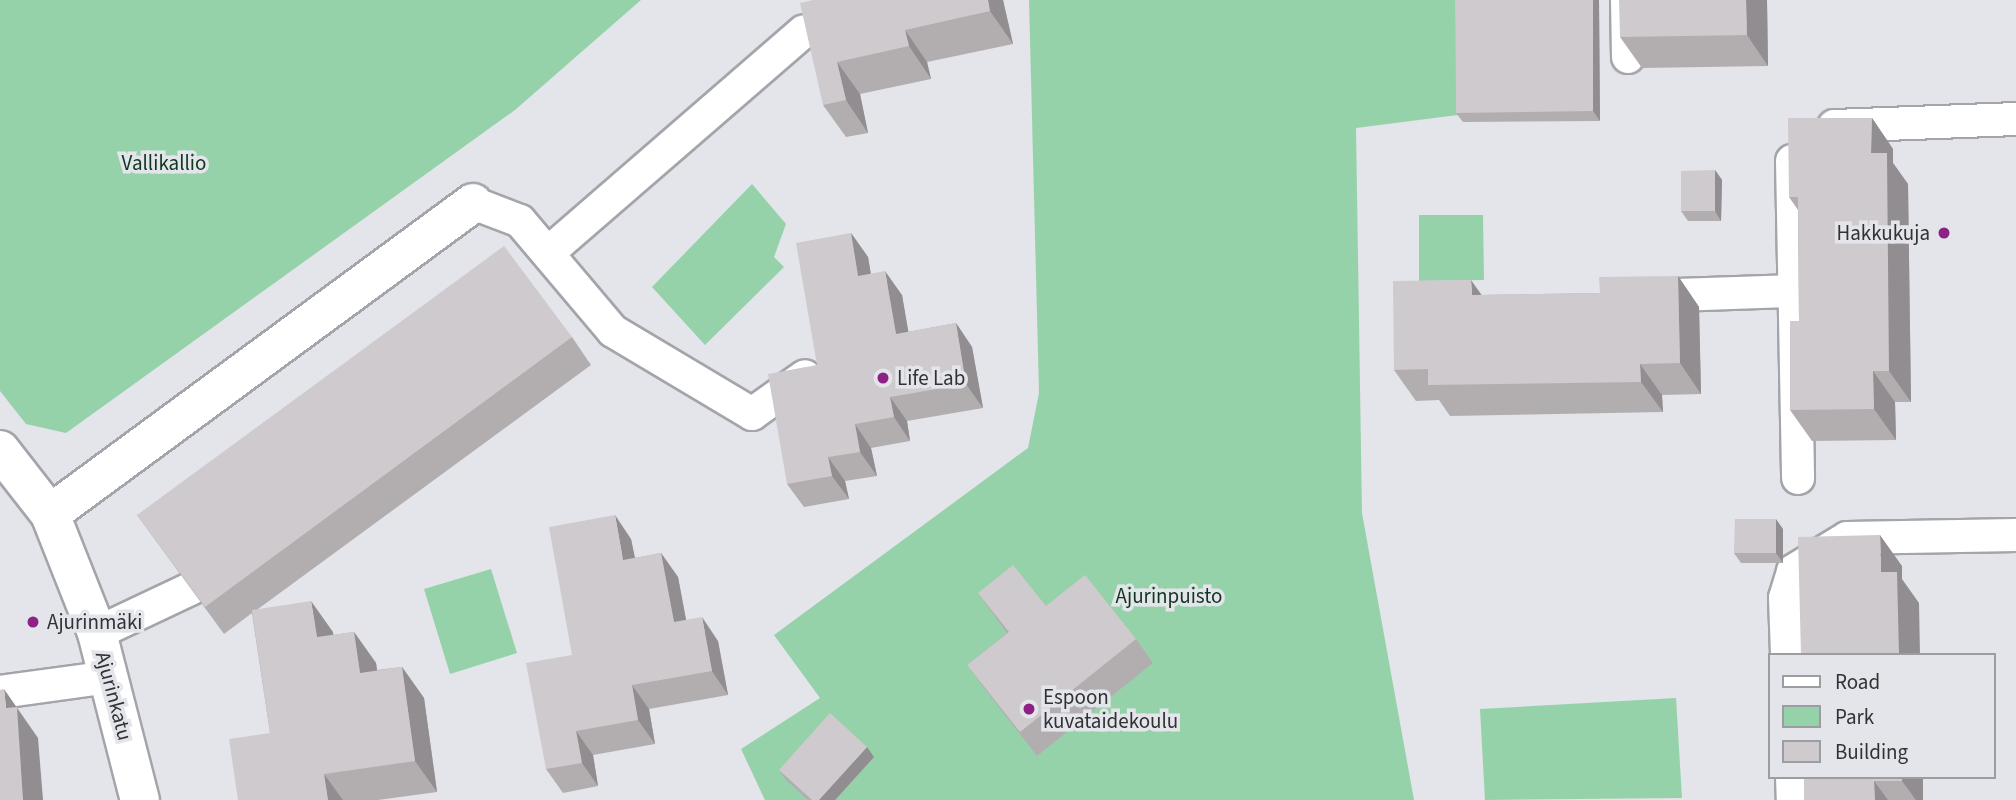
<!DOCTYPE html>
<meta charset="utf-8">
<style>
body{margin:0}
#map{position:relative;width:2016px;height:800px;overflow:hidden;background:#e3e5ea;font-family:"Source Sans 3",sans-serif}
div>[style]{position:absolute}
.green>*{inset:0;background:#96d2a9}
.roads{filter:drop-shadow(2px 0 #a3a5aa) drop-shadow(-2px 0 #a3a5aa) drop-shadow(0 2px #a3a5aa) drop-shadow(0 -2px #a3a5aa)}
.lane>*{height:32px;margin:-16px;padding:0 16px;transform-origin:16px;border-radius:16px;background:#fff}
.street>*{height:38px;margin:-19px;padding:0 19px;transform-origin:19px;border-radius:19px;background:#fff}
.wall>*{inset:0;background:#b2aeb0}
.shaded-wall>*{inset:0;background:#918d90}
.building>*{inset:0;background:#cfcacd}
.dots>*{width:19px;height:19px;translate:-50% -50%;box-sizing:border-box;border:4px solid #e3e5ea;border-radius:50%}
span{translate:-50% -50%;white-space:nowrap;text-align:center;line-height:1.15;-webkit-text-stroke:7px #e3e5ea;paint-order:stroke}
.park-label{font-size:21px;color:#113620}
.poi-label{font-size:21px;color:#313234}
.right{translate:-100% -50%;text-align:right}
.left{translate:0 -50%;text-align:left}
.street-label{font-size:21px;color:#313234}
.legend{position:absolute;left:1768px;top:653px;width:228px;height:126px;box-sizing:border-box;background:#e3e5ea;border:2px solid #9c9da1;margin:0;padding:9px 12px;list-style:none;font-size:21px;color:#313234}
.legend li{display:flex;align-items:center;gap:14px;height:35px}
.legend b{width:35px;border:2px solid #9c9da1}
</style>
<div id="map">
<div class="green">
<div style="clip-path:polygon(0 0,641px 0,515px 110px,66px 433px,26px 424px,0 391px)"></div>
<div style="clip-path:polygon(1029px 0,1456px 0,1458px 115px,1356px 128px,1362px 513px,1414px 800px,765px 800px,741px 749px,820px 698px,774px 635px,1028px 448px,1039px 393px)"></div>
<div style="clip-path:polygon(752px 184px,786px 224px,774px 257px,784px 267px,705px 345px,652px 287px)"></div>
<div style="clip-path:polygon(1419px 215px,1483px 215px,1484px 280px,1419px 281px)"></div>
<div style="clip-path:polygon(491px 569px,517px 653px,450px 674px,424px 589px)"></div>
<div style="clip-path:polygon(1676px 698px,1682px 798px,1485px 800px,1480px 709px)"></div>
</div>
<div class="roads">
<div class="lane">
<div style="left:1627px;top:0;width:57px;rotate:89deg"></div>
<div style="left:1834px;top:126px;width:182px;rotate:-2.2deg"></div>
<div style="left:1792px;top:161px;width:317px;rotate:88.9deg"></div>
<div style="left:473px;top:203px;width:50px;rotate:21deg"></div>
<div style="left:520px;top:221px;width:144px;rotate:49.8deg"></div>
<div style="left:613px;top:331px;width:162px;rotate:30.8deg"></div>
<div style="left:752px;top:414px;width:65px;rotate:-35.6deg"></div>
<div style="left:549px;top:252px;width:337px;rotate:-40.9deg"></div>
<div style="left:1649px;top:296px;width:145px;rotate:-2deg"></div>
<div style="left:97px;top:633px;width:103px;rotate:-25.3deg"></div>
<div style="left:190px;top:589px;width:43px;rotate:-37.4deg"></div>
<div style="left:1787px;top:655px;width:57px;rotate:-92deg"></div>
<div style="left:1785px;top:598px;width:28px;rotate:-73deg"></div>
<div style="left:1793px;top:571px;width:63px;rotate:-31.4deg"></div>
<div style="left:1847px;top:538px;width:169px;rotate:-1deg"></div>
<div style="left:0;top:692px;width:111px;rotate:-7.8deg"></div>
<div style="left:1792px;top:777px;width:23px;rotate:88deg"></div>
</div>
<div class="street">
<div style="left:0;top:450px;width:81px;rotate:52deg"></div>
<div style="left:50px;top:514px;width:128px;rotate:68.4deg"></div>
<div style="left:97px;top:633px;width:172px;rotate:75.6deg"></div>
<div style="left:50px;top:514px;width:525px;rotate:-36.32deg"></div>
</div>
</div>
<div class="wall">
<div style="clip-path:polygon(813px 0,1003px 0,1013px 44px,927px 62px,931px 79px,860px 94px,868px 133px,846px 137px,823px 105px)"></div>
<div style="clip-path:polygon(1455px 0,1599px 0,1600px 121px,1463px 122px,1456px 113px)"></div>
<div style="clip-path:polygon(1767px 0,1768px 66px,1642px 68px,1620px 37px)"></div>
<div style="clip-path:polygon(1872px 118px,1893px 149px,1893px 163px,1908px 184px,1911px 402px,1895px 402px,1896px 440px,1812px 441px,1790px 410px,1799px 321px,1798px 210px,1789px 197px)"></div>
<div style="clip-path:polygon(1715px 170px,1722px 180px,1721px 221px,1688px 221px,1681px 211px)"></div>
<div style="clip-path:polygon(851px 233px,868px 257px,871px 274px,902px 295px,908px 332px,956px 323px,972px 347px,983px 408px,907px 421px,910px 441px,871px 448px,877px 476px,845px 481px,849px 499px,804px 507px,787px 484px)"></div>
<div style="clip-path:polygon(1678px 276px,1699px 307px,1701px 394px,1662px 395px,1663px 412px,1450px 416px,1439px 400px,1416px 401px,1394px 370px,1482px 295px,1600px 293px)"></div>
<div style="clip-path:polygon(572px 337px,591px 365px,258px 609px,333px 632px,333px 635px,354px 632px,376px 663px,377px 670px,402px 667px,424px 698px,437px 792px,378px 800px,238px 800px,270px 733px,252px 613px,224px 634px,137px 515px)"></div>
<div style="clip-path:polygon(1783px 529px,1783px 563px,1741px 563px,1734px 553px)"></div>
<div style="clip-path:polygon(631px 539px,635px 558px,661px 553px,678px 577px,686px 620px,718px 641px,728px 695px,649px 709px,655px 744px,593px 755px,598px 786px,563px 793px,546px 769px,572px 655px)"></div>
<div style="clip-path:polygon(978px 593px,1046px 606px,1136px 639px,1153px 663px,1037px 756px,984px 688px,967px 665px,1007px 633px)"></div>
<div style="clip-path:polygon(874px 757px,835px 800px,808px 800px,786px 780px,779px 770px)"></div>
<div style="clip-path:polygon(1804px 777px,1923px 777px,1923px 800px,1804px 800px)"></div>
</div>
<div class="shaded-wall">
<div style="clip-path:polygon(988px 0,1003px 0,1013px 44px,990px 11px)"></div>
<div style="clip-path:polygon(1593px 0,1599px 0,1600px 121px,1593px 111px)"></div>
<div style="clip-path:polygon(1746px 0,1767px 0,1768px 66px,1747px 35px)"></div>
<div style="clip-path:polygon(905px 30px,927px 62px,931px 79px,909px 46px)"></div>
<div style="clip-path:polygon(837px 62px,860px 94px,868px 133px,846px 100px)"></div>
<div style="clip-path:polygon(1872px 118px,1893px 149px,1893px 163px,1908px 184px,1911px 402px,1889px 371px,1871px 153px)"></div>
<div style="clip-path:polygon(1715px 170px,1722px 180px,1721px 221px,1715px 211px)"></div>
<div style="clip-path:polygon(851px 233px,868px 257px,875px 300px,858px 276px)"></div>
<div style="clip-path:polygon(885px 271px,902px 295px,913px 358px,896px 334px)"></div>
<div style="clip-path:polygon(1678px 276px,1699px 307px,1701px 394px,1680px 363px)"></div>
<div style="clip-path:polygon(1471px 280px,1493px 311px,1472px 295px)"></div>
<div style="clip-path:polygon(956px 323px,972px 347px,983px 408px,966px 384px)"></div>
<div style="clip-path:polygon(1640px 364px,1662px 395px,1663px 412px,1641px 382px)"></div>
<div style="clip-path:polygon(1873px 371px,1895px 402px,1896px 440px,1874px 409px)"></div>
<div style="clip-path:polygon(890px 397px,907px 421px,910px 441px,894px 417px)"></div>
<div style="clip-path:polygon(855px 424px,871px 448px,877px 476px,860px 452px)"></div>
<div style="clip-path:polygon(828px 457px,845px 481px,849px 499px,832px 476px)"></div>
<div style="clip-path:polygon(615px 515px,631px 539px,640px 583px,623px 560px)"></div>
<div style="clip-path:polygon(1776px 519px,1783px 529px,1783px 563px,1776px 553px)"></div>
<div style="clip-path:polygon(1880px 535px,1902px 566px,1902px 579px,1919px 603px,1920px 655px,1899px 655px,1881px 572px)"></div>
<div style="clip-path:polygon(661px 553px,678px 577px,691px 646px,674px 622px)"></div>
<div style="clip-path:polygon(311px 601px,333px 632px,338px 668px,317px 637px)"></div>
<div style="clip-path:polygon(702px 617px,718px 641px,728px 695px,712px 671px)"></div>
<div style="clip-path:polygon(354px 632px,376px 663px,382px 703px,360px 673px)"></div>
<div style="clip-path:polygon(402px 667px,424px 698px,437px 792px,415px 761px)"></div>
<div style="clip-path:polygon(632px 685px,649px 709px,655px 744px,638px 720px)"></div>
<div style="clip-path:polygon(4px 689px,38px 738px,43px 800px,23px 800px,6px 708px)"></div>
<div style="clip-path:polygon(576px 731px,593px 755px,598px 786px,582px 763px)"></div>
<div style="clip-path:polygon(867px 747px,874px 757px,835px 800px,819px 800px)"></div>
<div style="clip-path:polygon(324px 774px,343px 800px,328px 800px)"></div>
<div style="clip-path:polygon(1902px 777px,1923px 777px,1923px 800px,1916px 800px,1902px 781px)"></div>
<div style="clip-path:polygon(1874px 781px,1888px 800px,1875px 800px)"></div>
</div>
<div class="building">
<div style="clip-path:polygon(813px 0,988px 0,990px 11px,905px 30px,909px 46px,837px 62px,846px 100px,823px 105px,800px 3px)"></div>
<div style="clip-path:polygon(1455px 0,1593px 0,1593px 111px,1456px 113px)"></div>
<div style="clip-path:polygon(1619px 0,1746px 0,1747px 35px,1620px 37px)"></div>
<div style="clip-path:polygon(1788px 118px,1872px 118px,1871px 153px,1887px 153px,1889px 371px,1873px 371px,1874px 409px,1790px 410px,1790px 321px,1799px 321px,1798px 197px,1789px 197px)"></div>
<div style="clip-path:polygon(1715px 170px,1715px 211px,1681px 211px,1681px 171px)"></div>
<div style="clip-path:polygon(851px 233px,858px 276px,885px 271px,896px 334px,956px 323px,966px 384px,890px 397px,894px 417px,855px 424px,860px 452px,828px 457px,832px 476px,787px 484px,768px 374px,817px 365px,796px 243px)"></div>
<div style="clip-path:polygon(504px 246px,572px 337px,205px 607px,137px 515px)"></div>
<div style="clip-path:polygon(1678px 276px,1680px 363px,1640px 364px,1641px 382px,1428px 385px,1428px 369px,1394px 370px,1393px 281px,1471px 280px,1472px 295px,1600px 293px,1599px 277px)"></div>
<div style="clip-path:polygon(615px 515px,623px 560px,661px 553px,674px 622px,702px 617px,712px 671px,632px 685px,638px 720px,576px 731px,582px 763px,546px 769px,526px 663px,572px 655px,549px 527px)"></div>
<div style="clip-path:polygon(1735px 519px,1776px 519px,1776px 553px,1734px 553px)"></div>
<div style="clip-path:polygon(1880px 535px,1881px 572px,1897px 572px,1899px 655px,1801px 655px,1798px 537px)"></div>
<div style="clip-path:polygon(1013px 565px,1046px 606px,1085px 575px,1136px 639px,1020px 732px,967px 665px,1009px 632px,978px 593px)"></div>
<div style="clip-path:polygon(311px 601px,317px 637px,354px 632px,360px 673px,402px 667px,415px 761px,324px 774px,328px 800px,238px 800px,229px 739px,270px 733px,252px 610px)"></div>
<div style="clip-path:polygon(4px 689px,6px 708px,17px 707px,23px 800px,0 800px,0 690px)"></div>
<div style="clip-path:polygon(830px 713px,867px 747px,819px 800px,812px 800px,779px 770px)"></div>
<div style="clip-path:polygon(1804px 777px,1902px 777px,1902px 781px,1874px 781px,1875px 800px,1804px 800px)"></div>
</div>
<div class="dots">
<div style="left:1944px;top:233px;background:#8e2184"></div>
<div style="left:883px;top:378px;background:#8e2184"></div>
<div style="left:33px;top:622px;background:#8e2184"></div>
<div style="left:1029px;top:709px;background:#8e2184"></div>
</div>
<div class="park-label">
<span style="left:164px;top:163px">Vallikallio</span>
<span style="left:1169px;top:596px">Ajurinpuisto</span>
</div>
<div class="poi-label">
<span class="right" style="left:1930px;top:233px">Hakkukuja</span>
<span class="left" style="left:897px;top:378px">Life Lab</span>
<span class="left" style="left:47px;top:622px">Ajurinmäki</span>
<span class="left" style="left:1043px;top:709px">Espoon<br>kuvataidekoulu</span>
</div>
<div class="street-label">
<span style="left:114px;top:696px;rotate:75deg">Ajurinkatu</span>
</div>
<ul class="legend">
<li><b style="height:9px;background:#fff"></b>Road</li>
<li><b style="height:19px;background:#96d2a9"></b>Park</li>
<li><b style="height:19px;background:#cfcacd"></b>Building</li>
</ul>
</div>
